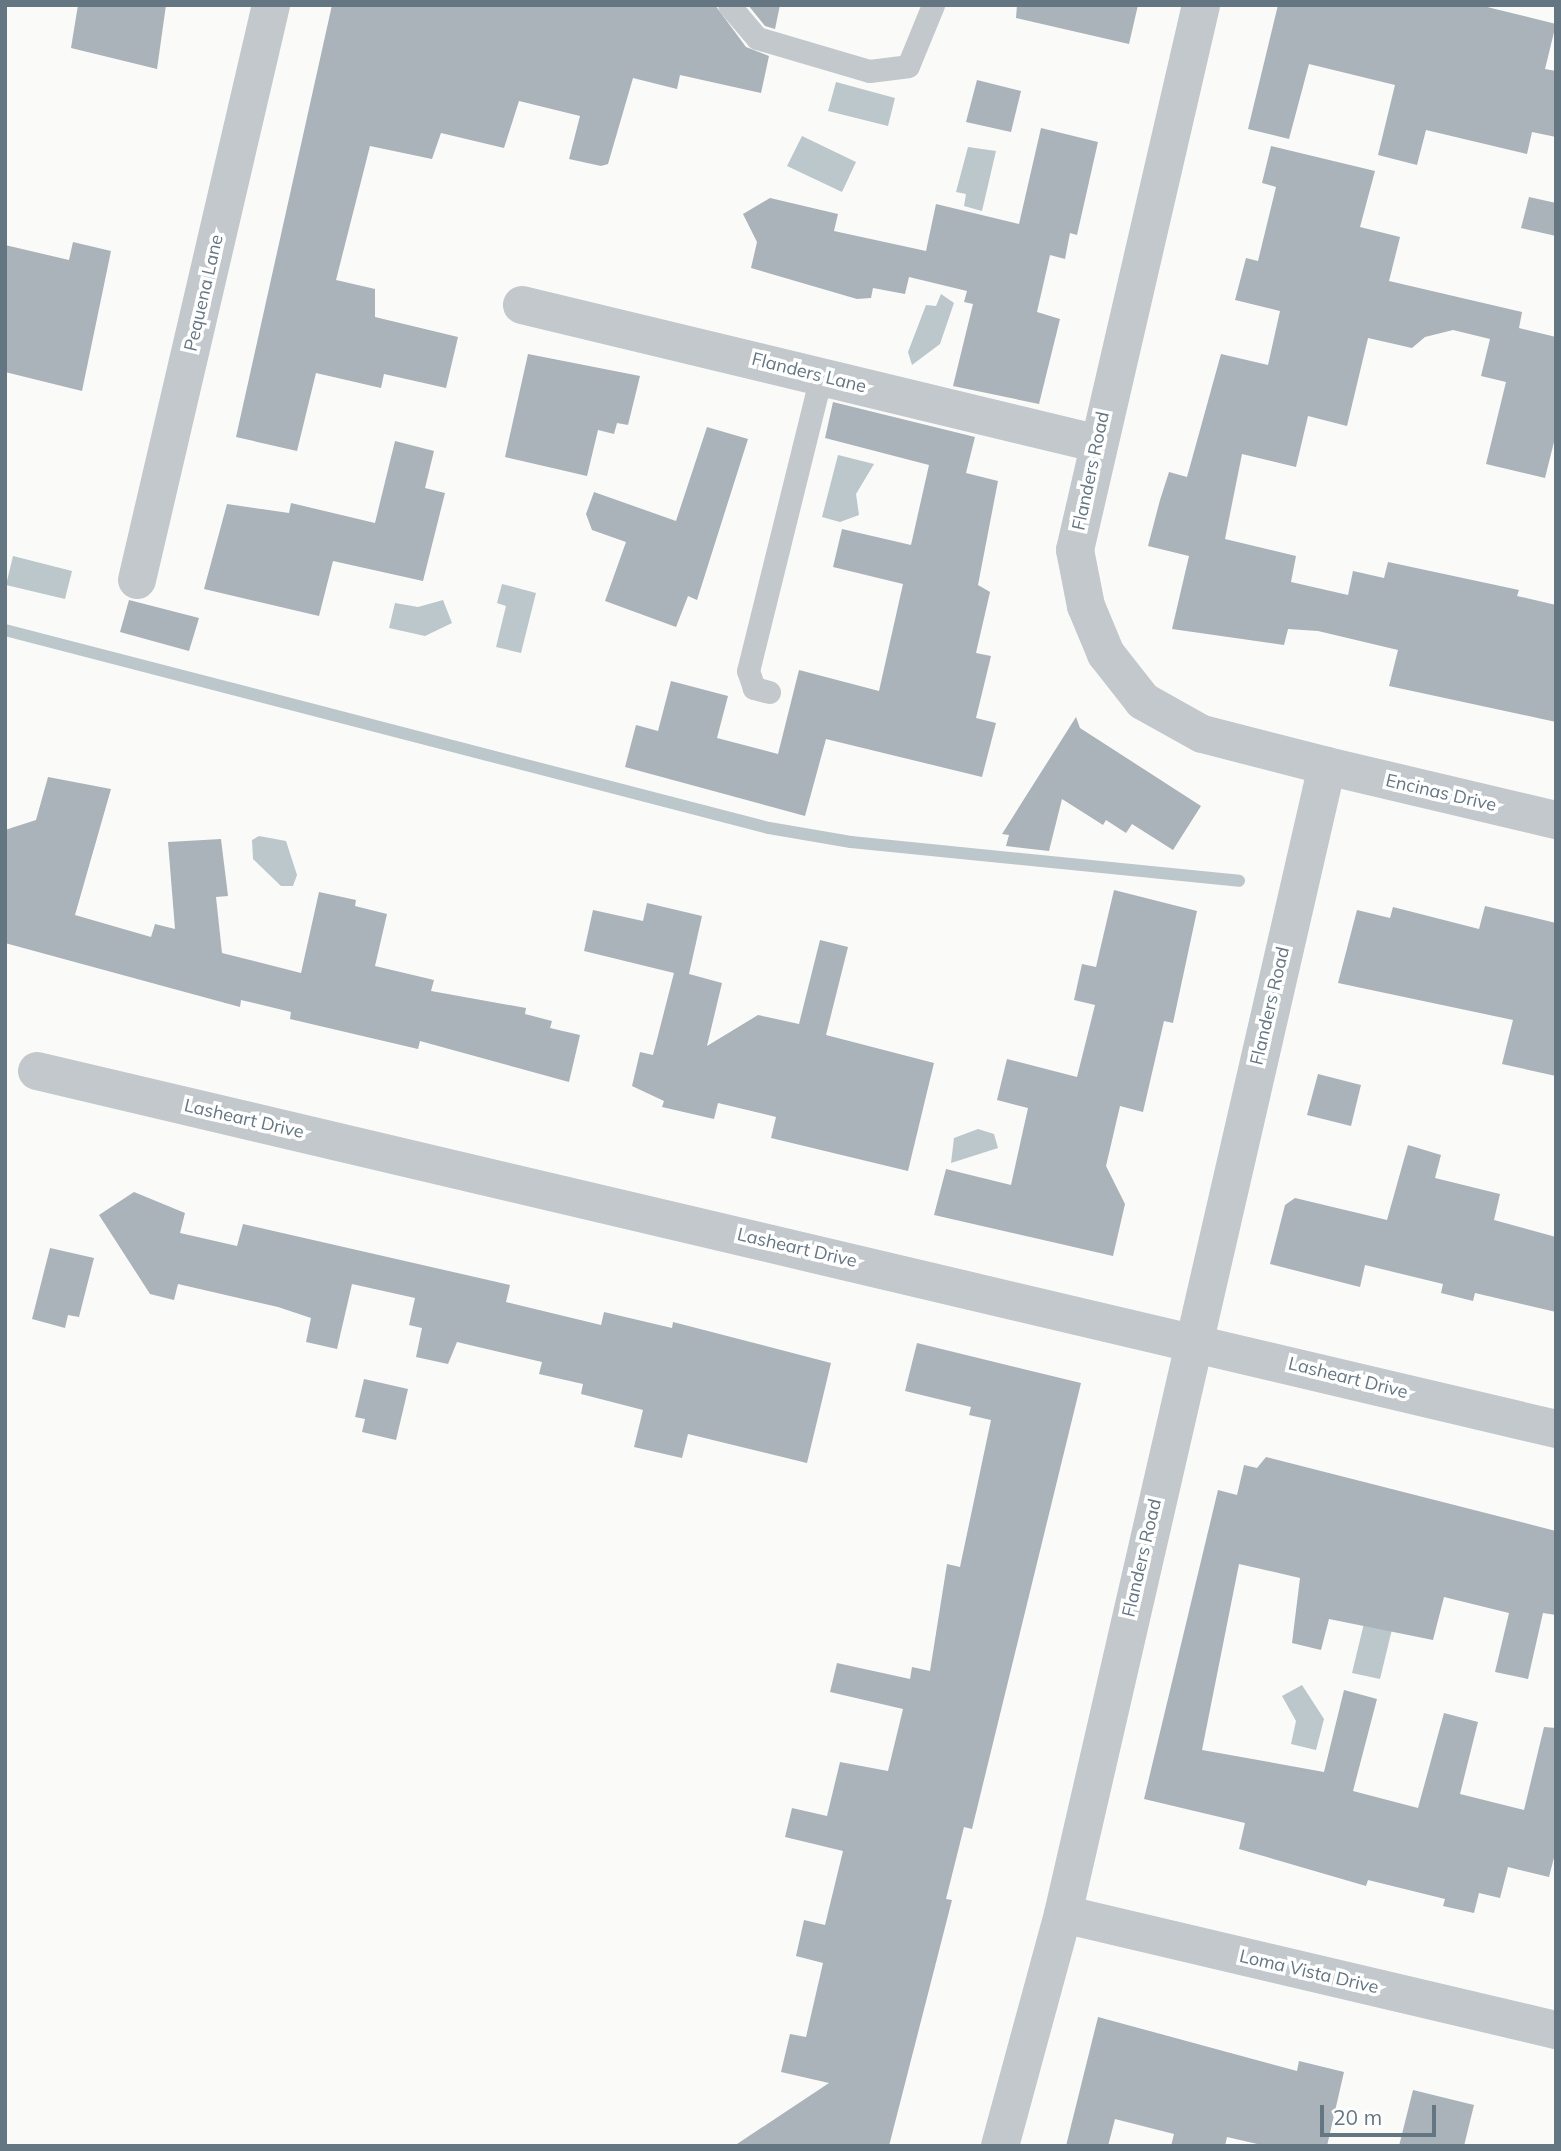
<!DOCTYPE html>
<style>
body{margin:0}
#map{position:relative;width:1561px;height:2151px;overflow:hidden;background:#fafaf8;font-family:Mulish,sans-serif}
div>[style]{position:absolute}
.water>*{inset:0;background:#bbc7cb}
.stream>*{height:12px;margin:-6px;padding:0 6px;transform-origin:6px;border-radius:6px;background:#bbc7cb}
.building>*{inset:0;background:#aab3b9}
.lane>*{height:23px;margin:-11.5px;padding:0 11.5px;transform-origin:11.5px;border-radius:11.5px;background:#c3c8cc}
.street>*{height:38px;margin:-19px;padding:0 19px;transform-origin:19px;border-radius:19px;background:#c3c8cc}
span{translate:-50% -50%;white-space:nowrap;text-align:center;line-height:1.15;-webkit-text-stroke:7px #fff;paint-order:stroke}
.street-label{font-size:18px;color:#657683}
.frame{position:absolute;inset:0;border:7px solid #657683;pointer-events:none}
.scale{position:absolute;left:1320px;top:2105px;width:116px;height:32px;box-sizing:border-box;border:4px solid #657683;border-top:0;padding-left:9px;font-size:21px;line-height:24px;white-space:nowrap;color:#657683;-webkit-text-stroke:5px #fff;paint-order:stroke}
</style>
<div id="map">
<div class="water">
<div style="clip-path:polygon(836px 82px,895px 98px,888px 126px,828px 111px)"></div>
<div style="clip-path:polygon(802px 136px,856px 162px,842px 192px,787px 166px)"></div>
<div style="clip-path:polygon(968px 147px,996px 151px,982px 211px,964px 206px,966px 194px,956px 192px)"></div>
<div style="clip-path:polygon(941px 294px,954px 303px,940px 344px,912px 365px,908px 352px,926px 305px,936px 306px)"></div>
<div style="clip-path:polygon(838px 455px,874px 464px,856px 494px,859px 515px,840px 522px,822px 517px)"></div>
<div style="clip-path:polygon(13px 556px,72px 571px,65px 599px,6px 585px)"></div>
<div style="clip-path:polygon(502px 584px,536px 593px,521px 653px,496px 647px,506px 606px,497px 603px)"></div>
<div style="clip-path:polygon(443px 600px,452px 623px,425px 636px,389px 628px,395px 603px,418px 607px)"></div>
<div style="clip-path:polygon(259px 836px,286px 841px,297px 875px,293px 886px,281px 886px,253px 859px,252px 840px)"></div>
<div style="clip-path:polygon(978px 1129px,994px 1134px,998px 1148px,951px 1163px,954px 1138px)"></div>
<div style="clip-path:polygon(1366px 1615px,1394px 1621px,1380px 1679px,1352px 1673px)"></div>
<div style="clip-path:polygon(1302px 1685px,1324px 1719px,1316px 1750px,1291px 1744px,1296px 1721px,1282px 1696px)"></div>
</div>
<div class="stream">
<div style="left:5px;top:630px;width:789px;rotate:14.53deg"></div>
<div style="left:769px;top:828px;width:83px;rotate:9.7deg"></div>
<div style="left:851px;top:842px;width:390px;rotate:5.7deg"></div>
</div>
<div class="building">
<div style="clip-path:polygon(78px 5px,166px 5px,157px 69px,71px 48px)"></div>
<div style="clip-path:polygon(332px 5px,715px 5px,746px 47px,769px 56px,761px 93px,680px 75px,677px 89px,633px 78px,608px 164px,601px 166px,569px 159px,580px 116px,519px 101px,504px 148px,441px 133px,432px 159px,370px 146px,336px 280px,375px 289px,375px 317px,458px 337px,446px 388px,384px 374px,381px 388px,316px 373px,297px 451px,236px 437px)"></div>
<div style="clip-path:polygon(748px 5px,780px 5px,775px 29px,765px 26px)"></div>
<div style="clip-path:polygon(1017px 5px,1138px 5px,1129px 44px,1016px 18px)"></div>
<div style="clip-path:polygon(1278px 5px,1479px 5px,1556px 24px,1545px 69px,1556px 71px,1556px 137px,1532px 132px,1527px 154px,1426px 130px,1417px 165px,1378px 155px,1395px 85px,1309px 64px,1289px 139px,1248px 129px)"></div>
<div style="clip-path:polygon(977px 80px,1021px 91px,1011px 132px,966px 122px)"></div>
<div style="clip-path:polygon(1041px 128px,1098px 142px,1077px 235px,1070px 233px,1065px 259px,1050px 255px,1037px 312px,1060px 319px,1039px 404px,953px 386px,973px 304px,964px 302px,967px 291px,909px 277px,905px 294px,873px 288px,871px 298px,857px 299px,751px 268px,757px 242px,743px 214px,770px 198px,838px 214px,834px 231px,926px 251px,936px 204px,1019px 224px)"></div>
<div style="clip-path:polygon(1271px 146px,1375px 171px,1360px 227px,1400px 237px,1389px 281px,1522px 312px,1519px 328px,1556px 337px,1556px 434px,1545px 478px,1486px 464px,1506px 382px,1481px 376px,1490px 339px,1453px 330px,1425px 337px,1412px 348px,1368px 338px,1347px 426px,1308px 416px,1296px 467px,1242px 454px,1225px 539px,1296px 556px,1291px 582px,1348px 595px,1353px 571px,1384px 578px,1388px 562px,1519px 590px,1517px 596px,1556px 605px,1556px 722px,1389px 686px,1398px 650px,1318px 631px,1288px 629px,1284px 645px,1172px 629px,1189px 556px,1148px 546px,1160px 500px,1169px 472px,1187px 477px,1221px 354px,1268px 365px,1280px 311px,1235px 300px,1246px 258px,1258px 261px,1276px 187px,1262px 183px)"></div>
<div style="clip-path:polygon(1529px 197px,1556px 203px,1556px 236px,1521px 228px)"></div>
<div style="clip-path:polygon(73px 242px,111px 251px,82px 391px,5px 372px,5px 245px,69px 260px)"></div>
<div style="clip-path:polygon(528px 354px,640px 376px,628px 425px,617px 423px,614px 434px,598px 430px,587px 476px,505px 457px)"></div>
<div style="clip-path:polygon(833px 402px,975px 437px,966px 473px,998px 481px,978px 585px,990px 592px,976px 653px,991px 656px,976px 718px,996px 723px,982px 777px,826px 739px,805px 816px,625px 767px,636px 725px,658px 731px,671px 681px,728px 696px,717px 738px,778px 754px,799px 670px,879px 691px,903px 584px,833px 567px,842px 529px,911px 545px,929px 465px,825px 438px)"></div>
<div style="clip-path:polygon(707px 427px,748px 439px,697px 600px,688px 596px,676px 627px,605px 601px,626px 542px,592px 530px,586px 514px,594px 492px,676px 521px)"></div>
<div style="clip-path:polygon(395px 441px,434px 451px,425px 488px,445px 493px,423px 581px,333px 561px,319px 616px,204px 589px,227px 504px,289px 513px,291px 503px,375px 523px)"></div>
<div style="clip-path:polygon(129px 600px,199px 618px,189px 651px,120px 632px)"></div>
<div style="clip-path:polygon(1076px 717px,1080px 728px,1201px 806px,1173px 850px,1132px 824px,1126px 833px,1106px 820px,1103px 825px,1062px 799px,1049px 851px,1006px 846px,1009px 835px,1002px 834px)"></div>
<div style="clip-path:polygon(48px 777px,111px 789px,75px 915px,151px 937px,155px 924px,175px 929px,168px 842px,221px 839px,228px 896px,216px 897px,222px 953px,301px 973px,319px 892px,356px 900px,355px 906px,387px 914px,375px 966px,434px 980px,431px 991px,526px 1008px,525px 1014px,552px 1021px,550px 1028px,580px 1035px,569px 1082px,420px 1041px,418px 1049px,290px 1019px,291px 1012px,241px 1000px,240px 1007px,5px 943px,5px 830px,36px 820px)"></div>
<div style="clip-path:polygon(1114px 890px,1197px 911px,1173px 1023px,1164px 1021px,1143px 1112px,1120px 1106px,1106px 1166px,1125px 1204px,1113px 1256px,934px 1215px,946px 1169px,1011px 1185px,1028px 1108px,997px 1100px,1007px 1059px,1077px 1077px,1095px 1005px,1074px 1000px,1082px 964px,1096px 967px)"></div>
<div style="clip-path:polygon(647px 903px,702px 916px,689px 974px,722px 983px,707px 1046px,758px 1015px,799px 1024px,820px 940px,848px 947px,826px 1035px,934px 1063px,908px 1171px,771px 1138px,776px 1117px,718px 1103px,714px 1119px,662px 1107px,664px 1101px,632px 1086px,640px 1052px,653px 1055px,674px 973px,584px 951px,593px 910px,643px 921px)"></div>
<div style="clip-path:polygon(1485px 906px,1556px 923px,1556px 1076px,1502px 1064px,1513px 1020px,1338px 983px,1357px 910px,1390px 918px,1393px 907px,1479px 929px)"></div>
<div style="clip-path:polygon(1318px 1074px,1361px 1085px,1351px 1126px,1307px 1115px)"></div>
<div style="clip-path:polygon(1408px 1145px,1441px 1155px,1435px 1178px,1500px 1194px,1494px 1220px,1556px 1237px,1556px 1312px,1475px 1293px,1473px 1301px,1441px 1293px,1443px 1284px,1365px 1265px,1360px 1287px,1270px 1264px,1285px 1205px,1295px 1198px,1387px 1220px)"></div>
<div style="clip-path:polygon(134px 1192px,185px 1213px,180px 1233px,237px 1246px,243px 1224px,510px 1285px,506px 1302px,601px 1325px,604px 1312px,672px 1328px,673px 1322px,831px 1363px,807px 1463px,688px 1434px,682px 1458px,634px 1447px,643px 1410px,581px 1394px,583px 1384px,539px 1374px,542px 1362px,457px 1342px,448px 1364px,416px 1357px,422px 1328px,409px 1325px,415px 1298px,352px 1284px,337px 1349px,306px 1342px,311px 1318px,278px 1307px,178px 1284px,174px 1300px,150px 1294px,99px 1215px)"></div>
<div style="clip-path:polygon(50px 1248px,94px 1258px,79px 1317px,68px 1315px,65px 1328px,32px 1319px)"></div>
<div style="clip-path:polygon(917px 1343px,1081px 1383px,972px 1829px,964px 1827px,946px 1899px,952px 1900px,889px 2146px,734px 2146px,829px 2083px,781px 2072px,790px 2034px,806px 2037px,823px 1963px,796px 1956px,804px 1920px,825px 1925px,843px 1851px,785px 1837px,792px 1808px,827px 1816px,840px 1762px,888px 1771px,903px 1709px,830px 1692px,837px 1663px,910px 1679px,912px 1667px,930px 1671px,947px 1564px,960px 1567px,991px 1420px,969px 1415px,971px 1407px,905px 1391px)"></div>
<div style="clip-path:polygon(364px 1379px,408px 1389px,396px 1440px,362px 1432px,365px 1419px,355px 1417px)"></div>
<div style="clip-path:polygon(1266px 1457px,1556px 1531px,1556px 1615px,1543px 1613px,1528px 1679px,1495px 1672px,1509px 1613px,1444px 1597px,1433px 1640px,1329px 1619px,1321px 1650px,1292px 1643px,1300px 1578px,1239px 1564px,1202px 1750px,1324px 1772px,1344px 1690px,1377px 1699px,1353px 1791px,1418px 1808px,1444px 1713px,1478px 1722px,1460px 1794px,1524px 1810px,1544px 1727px,1556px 1728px,1556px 1850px,1549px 1877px,1508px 1867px,1500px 1898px,1479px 1893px,1474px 1913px,1443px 1906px,1445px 1899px,1368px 1880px,1366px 1886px,1239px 1849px,1245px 1823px,1144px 1799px,1218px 1490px,1237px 1495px,1244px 1465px,1257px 1468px)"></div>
<div style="clip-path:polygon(1098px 2017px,1297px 2071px,1299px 2061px,1344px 2072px,1327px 2146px,1266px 2146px,1227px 2137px,1225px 2146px,1171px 2146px,1174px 2134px,1115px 2119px,1108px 2146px,1066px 2146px)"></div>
<div style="clip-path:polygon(1413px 2090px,1474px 2105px,1464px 2146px,1399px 2146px)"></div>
</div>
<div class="lane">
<div style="left:729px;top:5px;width:43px;rotate:49.7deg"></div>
<div style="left:757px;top:38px;width:117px;rotate:16.4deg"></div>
<div style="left:869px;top:71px;width:39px;rotate:-7deg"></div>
<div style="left:908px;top:66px;width:66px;rotate:-67.7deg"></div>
<div style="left:769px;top:692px;width:16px;rotate:-165deg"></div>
<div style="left:754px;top:688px;width:18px;rotate:-109deg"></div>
<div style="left:748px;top:671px;width:305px;rotate:-76.1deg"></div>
</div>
<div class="street">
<div style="left:522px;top:305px;width:589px;rotate:13.54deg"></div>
<div style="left:137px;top:580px;width:590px;rotate:-76.88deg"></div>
<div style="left:1327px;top:766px;width:235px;rotate:13.3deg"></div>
<div style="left:37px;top:1071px;width:1561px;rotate:13.26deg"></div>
<div style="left:1063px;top:1914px;width:506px;rotate:13.24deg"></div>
<div style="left:1000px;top:2146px;width:240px;rotate:-74.8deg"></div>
<div style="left:1063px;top:1914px;width:1178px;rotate:-77.05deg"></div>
<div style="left:1327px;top:766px;width:129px;rotate:-165.6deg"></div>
<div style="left:1202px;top:734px;width:68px;rotate:-150.8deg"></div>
<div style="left:1143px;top:701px;width:60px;rotate:-128.2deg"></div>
<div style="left:1106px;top:654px;width:52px;rotate:-112.6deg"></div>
<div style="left:1086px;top:606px;width:57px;rotate:-101.1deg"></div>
<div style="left:1075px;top:550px;width:559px;rotate:-76.98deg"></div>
</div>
<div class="street-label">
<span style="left:204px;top:293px;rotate:-77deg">Pequena Lane</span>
<span style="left:809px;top:373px;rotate:14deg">Flanders Lane</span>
<span style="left:1091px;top:471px;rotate:-78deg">Flanders Road</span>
<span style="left:1441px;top:793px;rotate:13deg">Encinas Drive</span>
<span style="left:1270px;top:1006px;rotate:-77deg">Flanders Road</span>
<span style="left:244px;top:1119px;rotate:13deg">Lasheart Drive</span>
<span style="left:797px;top:1248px;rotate:13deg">Lasheart Drive</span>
<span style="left:1348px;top:1378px;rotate:14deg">Lasheart Drive</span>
<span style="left:1142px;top:1558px;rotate:-77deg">Flanders Road</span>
<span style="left:1309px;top:1972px;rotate:13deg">Loma Vista Drive</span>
</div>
<div class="frame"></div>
<div class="scale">20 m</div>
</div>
